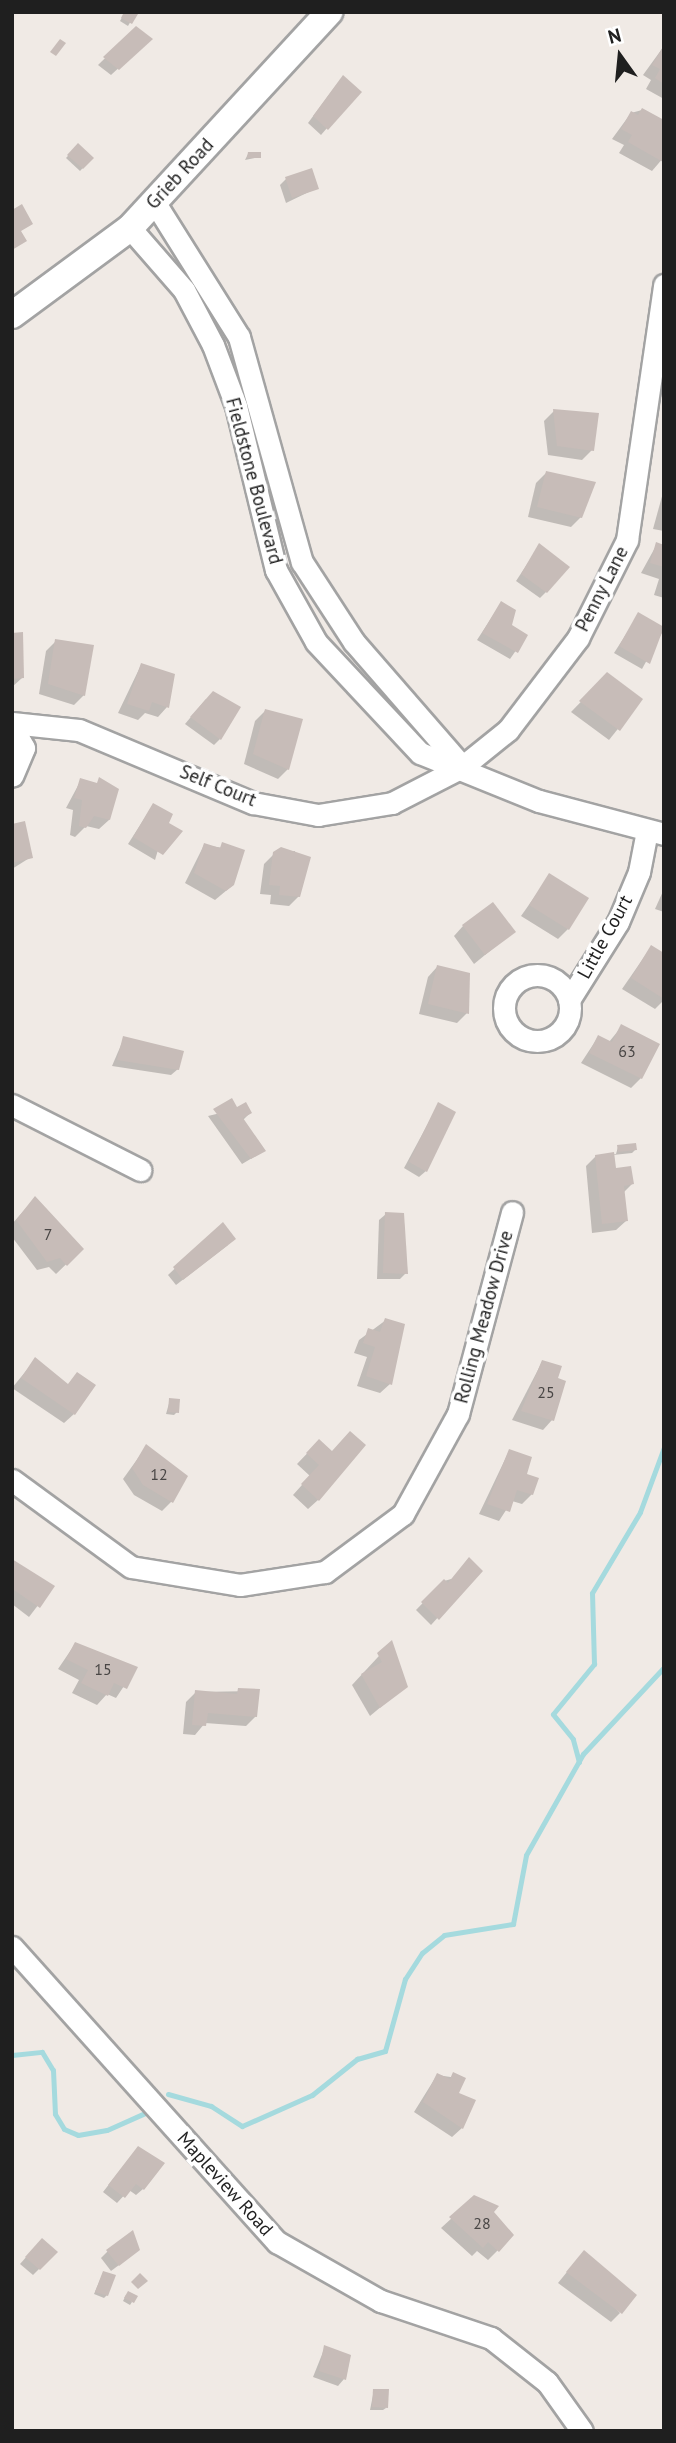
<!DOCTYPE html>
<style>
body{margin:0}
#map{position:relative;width:676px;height:2443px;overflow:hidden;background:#f0eae5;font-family:"PT Sans",sans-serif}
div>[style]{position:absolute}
.shadow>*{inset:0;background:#0003}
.stream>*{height:5px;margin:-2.5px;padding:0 2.5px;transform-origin:2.5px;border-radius:2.5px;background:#a5dade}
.building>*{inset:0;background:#c7bcb8}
.roads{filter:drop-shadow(2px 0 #a3a3a3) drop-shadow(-2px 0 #a3a3a3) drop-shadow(0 2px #a3a3a3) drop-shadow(0 -2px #a3a3a3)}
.minor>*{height:21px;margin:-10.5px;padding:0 10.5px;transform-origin:10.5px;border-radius:10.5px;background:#fff}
.minor>.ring{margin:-10.5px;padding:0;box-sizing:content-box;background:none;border:21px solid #fff;border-radius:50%}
.tertiary>*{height:26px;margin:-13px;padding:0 13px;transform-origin:13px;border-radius:13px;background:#fff}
span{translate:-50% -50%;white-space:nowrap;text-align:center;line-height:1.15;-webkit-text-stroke:7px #fff;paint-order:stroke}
.number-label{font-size:16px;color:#494645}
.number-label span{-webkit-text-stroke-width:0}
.street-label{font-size:19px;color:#1f1f1f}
.frame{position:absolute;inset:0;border:14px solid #1f1f1f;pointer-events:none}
.north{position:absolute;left:585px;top:21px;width:70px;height:70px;-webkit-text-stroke:5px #fff;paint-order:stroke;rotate:345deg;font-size:19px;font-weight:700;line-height:28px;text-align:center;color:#1f1f1f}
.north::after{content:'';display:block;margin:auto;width:24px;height:32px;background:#1f1f1f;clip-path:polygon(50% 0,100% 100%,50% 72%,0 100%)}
</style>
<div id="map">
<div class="shadow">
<div style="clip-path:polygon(125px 12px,135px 14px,128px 26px,120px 21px)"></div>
<div style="clip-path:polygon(136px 28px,150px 39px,111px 75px,98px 65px)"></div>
<div style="clip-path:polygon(664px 46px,664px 99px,646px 89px,651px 80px,643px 75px)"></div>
<div style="clip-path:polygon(337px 84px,327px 128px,321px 135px,308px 123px)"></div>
<div style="clip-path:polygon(642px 110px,664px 122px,664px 157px,652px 171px,619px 153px,624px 145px,612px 139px,631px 113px)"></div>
<div style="clip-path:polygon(78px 145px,92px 158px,80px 171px,66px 158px)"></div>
<div style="clip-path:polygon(248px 154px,259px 157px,245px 160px)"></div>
<div style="clip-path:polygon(286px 179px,317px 188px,286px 203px,280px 185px)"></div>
<div style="clip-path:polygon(554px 411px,592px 450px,582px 460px,548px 455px,544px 421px)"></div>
<div style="clip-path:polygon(546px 473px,581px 517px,571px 527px,528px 517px,536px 483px)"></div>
<div style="clip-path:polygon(664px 489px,664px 531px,653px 529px)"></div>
<div style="clip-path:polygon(657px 544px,664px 547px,664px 598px,654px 595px,659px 579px,641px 573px)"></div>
<div style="clip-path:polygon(539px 546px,546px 592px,540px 598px,516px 581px)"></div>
<div style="clip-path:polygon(501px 603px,510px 626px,526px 636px,510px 659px,477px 640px)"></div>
<div style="clip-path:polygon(639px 614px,664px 629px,642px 669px,614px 653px)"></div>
<div style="clip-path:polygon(12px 634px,22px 678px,12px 687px)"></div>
<div style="clip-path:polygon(56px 641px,84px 695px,74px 705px,39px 694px,46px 651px)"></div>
<div style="clip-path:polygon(141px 665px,167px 707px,158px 717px,145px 713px,138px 720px,118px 713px)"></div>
<div style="clip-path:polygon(607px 675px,641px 700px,609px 740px,571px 712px)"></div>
<div style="clip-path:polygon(206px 699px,220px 739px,214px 745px,185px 724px)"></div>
<div style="clip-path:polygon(265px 711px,301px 720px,288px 769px,278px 779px,244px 764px,255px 721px)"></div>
<div style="clip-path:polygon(81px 780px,117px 790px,109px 820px,99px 829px,86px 826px,75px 837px,70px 835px,73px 810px,66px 808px)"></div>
<div style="clip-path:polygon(153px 805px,166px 823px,155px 860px,128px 844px)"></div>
<div style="clip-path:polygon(12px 826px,31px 857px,12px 869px)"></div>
<div style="clip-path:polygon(204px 845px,243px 851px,233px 885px,215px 900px,185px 883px)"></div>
<div style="clip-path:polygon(295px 851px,299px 896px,289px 906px,270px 904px,271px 895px,260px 894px,264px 864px,274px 854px)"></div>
<div style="clip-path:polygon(550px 875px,568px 929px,558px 939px,521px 916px)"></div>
<div style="clip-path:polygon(664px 889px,664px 912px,655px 909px)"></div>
<div style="clip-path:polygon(463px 926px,513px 932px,474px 964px,454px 936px)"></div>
<div style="clip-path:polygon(651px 947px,664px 955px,664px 1000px,655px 1009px,622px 989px)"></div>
<div style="clip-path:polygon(437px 967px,467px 1013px,457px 1023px,419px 1014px,428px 977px)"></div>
<div style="clip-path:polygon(622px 1026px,641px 1078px,631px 1088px,581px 1063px,598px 1037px,609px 1042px)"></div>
<div style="clip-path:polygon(124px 1038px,178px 1069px,171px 1075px,112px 1066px)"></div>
<div style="clip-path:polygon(438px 1105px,426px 1171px,419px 1177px,404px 1168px)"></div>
<div style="clip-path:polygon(237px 1109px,250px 1113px,243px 1120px,264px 1151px,242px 1164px,208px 1116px)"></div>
<div style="clip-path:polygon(618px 1147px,635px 1150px,632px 1153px,613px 1155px,615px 1170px,632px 1184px,623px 1193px,626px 1221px,616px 1230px,592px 1233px,586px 1166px,596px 1156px,616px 1154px)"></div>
<div style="clip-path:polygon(35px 1198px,82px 1249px,56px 1274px,49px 1267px,37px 1270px,12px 1237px,12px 1224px)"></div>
<div style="clip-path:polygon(386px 1214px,406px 1273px,400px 1279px,377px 1279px,379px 1220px)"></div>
<div style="clip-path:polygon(222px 1224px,228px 1245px,176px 1285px,168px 1275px)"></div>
<div style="clip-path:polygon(386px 1320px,390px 1384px,380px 1393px,357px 1386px,367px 1357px,354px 1353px,359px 1340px)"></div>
<div style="clip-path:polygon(35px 1360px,74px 1414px,64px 1423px,12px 1388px)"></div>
<div style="clip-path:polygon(542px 1362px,556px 1379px,552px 1420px,543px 1430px,512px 1420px)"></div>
<div style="clip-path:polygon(170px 1400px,177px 1412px,174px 1415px,166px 1414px)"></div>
<div style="clip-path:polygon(319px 1441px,332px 1453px,318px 1500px,308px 1509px,293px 1495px,310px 1476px,297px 1464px)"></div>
<div style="clip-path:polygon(146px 1447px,172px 1501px,162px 1511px,134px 1495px,123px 1479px)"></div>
<div style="clip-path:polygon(509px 1451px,532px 1494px,522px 1504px,512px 1501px,499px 1521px,479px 1514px)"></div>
<div style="clip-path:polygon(12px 1561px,52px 1587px,29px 1617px,12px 1604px)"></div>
<div style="clip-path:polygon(480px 1571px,431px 1625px,416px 1610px,444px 1581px)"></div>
<div style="clip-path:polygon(391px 1643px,406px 1686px,370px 1716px,352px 1685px)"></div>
<div style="clip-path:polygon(75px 1644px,136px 1668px,116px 1698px,107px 1694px,97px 1705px,72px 1693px,79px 1680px,58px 1669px)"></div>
<div style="clip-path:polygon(258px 1691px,256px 1716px,246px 1726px,205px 1723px,195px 1735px,183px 1734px,186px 1702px,196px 1692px)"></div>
<div style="clip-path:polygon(437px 2075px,464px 2079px,457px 2094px,462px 2128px,452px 2137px,414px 2112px)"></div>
<div style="clip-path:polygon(132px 2155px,143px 2189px,136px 2195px,129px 2190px,117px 2203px,103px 2192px)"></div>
<div style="clip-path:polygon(475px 2197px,491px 2212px,498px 2250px,488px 2260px,477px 2251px,472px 2256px,441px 2228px)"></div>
<div style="clip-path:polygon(36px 2246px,56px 2252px,33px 2275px,20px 2264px)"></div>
<div style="clip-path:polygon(108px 2251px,131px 2256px,111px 2271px,101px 2258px)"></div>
<div style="clip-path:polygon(575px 2262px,620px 2313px,611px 2322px,558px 2283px)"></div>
<div style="clip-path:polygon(103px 2273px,107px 2295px,104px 2298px,94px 2294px)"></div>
<div style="clip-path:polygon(126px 2295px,132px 2302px,130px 2305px,123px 2301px)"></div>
<div style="clip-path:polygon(325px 2347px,344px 2379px,338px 2386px,313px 2377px)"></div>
<div style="clip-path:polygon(374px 2390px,386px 2408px,383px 2410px,370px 2410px)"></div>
</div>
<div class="stream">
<div style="left:579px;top:1762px;width:24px;rotate:-105deg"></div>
<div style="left:573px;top:1739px;width:32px;rotate:-129deg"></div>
<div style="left:553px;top:1714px;width:65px;rotate:-50.6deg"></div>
<div style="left:594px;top:1664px;width:71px;rotate:-91.6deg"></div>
<div style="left:592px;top:1593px;width:94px;rotate:-59.3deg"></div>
<div style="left:640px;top:1512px;width:69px;rotate:-69.7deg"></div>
<div style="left:12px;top:2055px;width:30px;rotate:-6deg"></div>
<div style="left:42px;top:2052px;width:21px;rotate:59deg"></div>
<div style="left:53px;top:2070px;width:44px;rotate:87.4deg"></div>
<div style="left:55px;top:2114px;width:17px;rotate:59deg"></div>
<div style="left:64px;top:2129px;width:15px;rotate:23deg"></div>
<div style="left:78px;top:2135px;width:29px;rotate:-10deg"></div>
<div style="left:107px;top:2130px;width:42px;rotate:-24.1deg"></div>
<div style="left:168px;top:2094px;width:45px;rotate:15.6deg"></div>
<div style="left:211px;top:2106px;width:37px;rotate:33deg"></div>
<div style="left:242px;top:2126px;width:77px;rotate:-23.9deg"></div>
<div style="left:312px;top:2095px;width:58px;rotate:-38.7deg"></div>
<div style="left:357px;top:2059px;width:29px;rotate:-16deg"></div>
<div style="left:385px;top:2051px;width:75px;rotate:-74.5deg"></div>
<div style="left:405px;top:1979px;width:31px;rotate:-57deg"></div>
<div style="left:422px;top:1953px;width:28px;rotate:-39deg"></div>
<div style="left:444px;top:1935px;width:70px;rotate:-9.1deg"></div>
<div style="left:513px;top:1924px;width:70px;rotate:-79.3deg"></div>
<div style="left:526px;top:1855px;width:116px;rotate:-60.6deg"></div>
<div style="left:583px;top:1754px;width:119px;rotate:-47deg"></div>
</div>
<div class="building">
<div style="clip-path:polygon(124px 12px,138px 14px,132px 24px,121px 18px)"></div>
<div style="clip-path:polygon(136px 26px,153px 39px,119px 70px,103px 57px)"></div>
<div style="clip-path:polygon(60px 39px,66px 43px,56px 56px,50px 52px)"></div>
<div style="clip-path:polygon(664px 45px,664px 84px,655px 78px,660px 69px,652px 65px)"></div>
<div style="clip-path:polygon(343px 75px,362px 92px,328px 130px,313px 116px)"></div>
<div style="clip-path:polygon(642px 108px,664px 120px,663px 162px,628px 142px,632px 135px,621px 129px,631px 111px,638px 115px)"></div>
<div style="clip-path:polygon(78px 143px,94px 158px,83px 169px,67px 155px)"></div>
<div style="clip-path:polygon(248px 152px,261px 152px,261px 158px,247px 158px)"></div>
<div style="clip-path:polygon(312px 168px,319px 189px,292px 198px,285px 177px)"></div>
<div style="clip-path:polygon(22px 204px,33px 224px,21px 231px,27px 241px,12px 250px,12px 210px)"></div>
<div style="clip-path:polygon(553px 409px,599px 413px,594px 451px,557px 446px)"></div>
<div style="clip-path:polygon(546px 471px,596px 482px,582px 518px,537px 507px)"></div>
<div style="clip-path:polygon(656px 542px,664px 545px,664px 567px,650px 563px)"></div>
<div style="clip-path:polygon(539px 543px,570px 567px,547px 593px,521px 574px)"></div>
<div style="clip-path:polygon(501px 601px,516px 610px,512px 625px,528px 635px,518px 653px,482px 633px)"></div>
<div style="clip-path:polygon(638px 612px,664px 627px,650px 664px,619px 646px)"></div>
<div style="clip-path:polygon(23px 632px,24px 678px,12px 679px,12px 633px)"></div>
<div style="clip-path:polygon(55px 639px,94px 645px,85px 696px,48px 684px)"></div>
<div style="clip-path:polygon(141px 663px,175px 674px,169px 708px,152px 702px,149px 711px,127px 704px)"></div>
<div style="clip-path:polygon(607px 672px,643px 699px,620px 731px,579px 701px)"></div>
<div style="clip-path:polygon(213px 691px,241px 707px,221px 740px,190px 717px)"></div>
<div style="clip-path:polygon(265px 709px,303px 719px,289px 770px,253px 754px)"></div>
<div style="clip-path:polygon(99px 777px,119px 789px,110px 820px,94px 816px,86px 828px,79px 826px,82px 800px,74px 798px,80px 778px,97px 783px)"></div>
<div style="clip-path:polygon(153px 803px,173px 814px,169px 823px,183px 831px,163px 855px,133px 837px)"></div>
<div style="clip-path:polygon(25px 821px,33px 858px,12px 863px,12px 824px)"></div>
<div style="clip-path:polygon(222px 842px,245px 850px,234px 885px,226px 891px,194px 873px,204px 843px,220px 848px)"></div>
<div style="clip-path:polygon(281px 847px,311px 857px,300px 897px,279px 895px,280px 886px,269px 885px,273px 852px)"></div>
<div style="clip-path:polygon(549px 873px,589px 898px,569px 930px,529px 905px)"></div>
<div style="clip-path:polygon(493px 902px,516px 932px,485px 955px,462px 925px)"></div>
<div style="clip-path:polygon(651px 945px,664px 953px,664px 999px,631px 978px)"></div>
<div style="clip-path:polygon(437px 965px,470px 973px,469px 1014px,428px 1004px)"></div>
<div style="clip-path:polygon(621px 1024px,660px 1044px,642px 1079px,589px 1053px,598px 1035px,612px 1042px)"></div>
<div style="clip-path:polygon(123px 1036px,184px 1051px,179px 1070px,117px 1060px)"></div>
<div style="clip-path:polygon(232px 1098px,237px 1107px,246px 1102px,252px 1113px,243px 1118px,266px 1151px,251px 1159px,213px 1109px)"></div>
<div style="clip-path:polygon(438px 1102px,456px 1112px,427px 1172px,409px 1162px)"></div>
<div style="clip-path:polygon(636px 1143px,637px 1150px,618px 1152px,617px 1145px)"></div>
<div style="clip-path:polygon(614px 1152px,616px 1168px,631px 1166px,634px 1184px,624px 1186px,628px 1221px,602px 1224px,595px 1155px)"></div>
<div style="clip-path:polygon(35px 1196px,84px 1249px,67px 1266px,60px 1258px,47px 1262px,16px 1220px)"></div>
<div style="clip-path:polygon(385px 1212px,404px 1213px,408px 1274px,383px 1273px)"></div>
<div style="clip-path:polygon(223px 1222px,236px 1239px,183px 1280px,173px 1267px)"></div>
<div style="clip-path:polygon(385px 1318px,405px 1324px,392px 1385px,366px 1376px,375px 1347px,363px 1343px,368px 1328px,380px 1332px)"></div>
<div style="clip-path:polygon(35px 1357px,68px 1384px,77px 1372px,96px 1385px,75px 1415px,21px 1378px)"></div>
<div style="clip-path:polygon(542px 1360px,562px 1366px,558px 1378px,566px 1381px,554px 1421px,521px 1411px)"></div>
<div style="clip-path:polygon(169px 1398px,180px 1399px,179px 1413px,168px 1412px)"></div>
<div style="clip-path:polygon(350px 1431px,366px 1445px,319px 1501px,301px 1484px,319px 1465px,306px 1453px,319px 1439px,332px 1451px)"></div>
<div style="clip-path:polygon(146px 1444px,188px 1476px,173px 1503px,143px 1485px,132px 1468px)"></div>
<div style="clip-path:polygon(509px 1449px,532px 1457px,527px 1474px,539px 1478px,533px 1495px,517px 1490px,510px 1512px,487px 1504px)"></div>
<div style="clip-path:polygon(469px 1557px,483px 1571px,439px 1620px,421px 1602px,444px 1579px,448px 1583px)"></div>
<div style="clip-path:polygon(12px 1559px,55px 1586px,40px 1608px,14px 1590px)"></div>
<div style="clip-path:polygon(392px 1640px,408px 1687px,380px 1708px,361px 1674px,382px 1662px,377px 1653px)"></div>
<div style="clip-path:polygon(75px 1642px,138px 1667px,127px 1689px,114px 1683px,108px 1696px,81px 1683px,88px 1670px,66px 1659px)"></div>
<div style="clip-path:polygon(238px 1688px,260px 1689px,257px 1717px,208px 1713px,206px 1726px,192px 1725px,195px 1690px,237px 1694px)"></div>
<div style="clip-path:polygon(453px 2072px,466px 2078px,459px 2093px,476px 2100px,463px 2129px,423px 2102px,437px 2073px,450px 2079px)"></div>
<div style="clip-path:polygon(138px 2146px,165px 2163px,144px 2190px,136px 2184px,125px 2198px,108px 2185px)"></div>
<div style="clip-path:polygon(474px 2195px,499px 2206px,494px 2212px,514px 2235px,499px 2252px,488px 2242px,483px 2248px,449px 2217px)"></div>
<div style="clip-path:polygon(133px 2230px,140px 2250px,119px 2266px,106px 2250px)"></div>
<div style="clip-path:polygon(42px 2238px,58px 2252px,40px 2270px,25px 2257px)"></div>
<div style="clip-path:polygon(584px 2250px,637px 2295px,622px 2314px,566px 2272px)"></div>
<div style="clip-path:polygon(103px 2271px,116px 2275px,108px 2296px,95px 2292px)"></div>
<div style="clip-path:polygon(140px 2273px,148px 2281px,138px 2289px,131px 2282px)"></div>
<div style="clip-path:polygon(128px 2291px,138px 2296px,134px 2303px,124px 2298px)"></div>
<div style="clip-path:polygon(324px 2345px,351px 2355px,346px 2380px,319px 2371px)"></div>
<div style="clip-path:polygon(373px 2389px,389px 2389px,388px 2408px,372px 2407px)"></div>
</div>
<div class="roads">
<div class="minor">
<div style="left:155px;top:203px;width:158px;rotate:57.9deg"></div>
<div style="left:239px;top:337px;width:234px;rotate:74.4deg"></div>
<div style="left:302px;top:562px;width:95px;rotate:57deg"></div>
<div style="left:354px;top:642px;width:163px;rotate:49deg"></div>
<div style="left:130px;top:228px;width:82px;rotate:48.9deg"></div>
<div style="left:184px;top:290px;width:62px;rotate:62.2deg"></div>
<div style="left:213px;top:345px;width:65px;rotate:69.3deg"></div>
<div style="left:236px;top:406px;width:169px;rotate:76.3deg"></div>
<div style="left:276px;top:570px;width:82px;rotate:60.9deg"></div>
<div style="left:316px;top:642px;width:152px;rotate:46.9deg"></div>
<div style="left:420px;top:753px;width:128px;rotate:22deg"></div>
<div style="left:539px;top:801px;width:129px;rotate:14.8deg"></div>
<div style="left:12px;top:723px;width:67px;rotate:6deg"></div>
<div style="left:79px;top:730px;width:189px;rotate:22.8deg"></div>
<div style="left:253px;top:803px;width:66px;rotate:10.5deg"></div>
<div style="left:318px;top:815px;width:75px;rotate:-9.2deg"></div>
<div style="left:392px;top:803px;width:79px;rotate:-27.2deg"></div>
<div style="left:462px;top:767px;width:59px;rotate:-38.8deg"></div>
<div style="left:508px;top:730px;width:116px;rotate:-52.7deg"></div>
<div style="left:578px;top:638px;width:110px;rotate:-63.4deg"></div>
<div style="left:627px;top:540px;width:258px;rotate:-81.7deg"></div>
<div style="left:12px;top:727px;width:24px;rotate:60deg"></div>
<div style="left:24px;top:748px;width:30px;rotate:113deg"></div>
<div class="ring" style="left:504px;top:975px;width:45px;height:45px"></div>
<div style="left:569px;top:1000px;width:92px;rotate:-57.9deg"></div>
<div style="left:618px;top:922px;width:54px;rotate:-67.2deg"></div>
<div style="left:639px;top:872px;width:42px;rotate:-79deg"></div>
<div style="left:12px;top:1105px;width:144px;rotate:26.9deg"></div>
<div style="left:12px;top:1480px;width:147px;rotate:36.2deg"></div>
<div style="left:131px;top:1567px;width:110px;rotate:9.4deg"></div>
<div style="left:240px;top:1585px;width:86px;rotate:-8.7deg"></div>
<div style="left:325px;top:1572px;width:97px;rotate:-36.6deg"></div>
<div style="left:403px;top:1514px;width:114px;rotate:-61.2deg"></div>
<div style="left:458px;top:1414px;width:209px;rotate:-75deg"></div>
<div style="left:12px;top:1947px;width:397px;rotate:48.1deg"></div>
<div style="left:277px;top:2242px;width:120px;rotate:29.6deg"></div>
<div style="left:381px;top:2301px;width:116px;rotate:18.6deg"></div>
<div style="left:491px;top:2338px;width:71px;rotate:38.2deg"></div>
<div style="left:547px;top:2382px;width:60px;rotate:54.5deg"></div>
</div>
<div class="tertiary">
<div style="left:12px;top:315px;width:147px;rotate:-36.4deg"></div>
<div style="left:130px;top:228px;width:294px;rotate:-47.3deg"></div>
</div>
</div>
<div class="number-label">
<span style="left:627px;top:1051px">63</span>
<span style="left:48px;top:1234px">7</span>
<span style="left:546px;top:1392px">25</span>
<span style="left:159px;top:1474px">12</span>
<span style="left:103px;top:1669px">15</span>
<span style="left:482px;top:2223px">28</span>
</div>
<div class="street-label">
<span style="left:180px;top:174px;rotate:-47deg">Grieb Road</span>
<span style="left:254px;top:481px;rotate:75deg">Fieldstone Boulevard</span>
<span style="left:602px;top:589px;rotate:-63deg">Penny Lane</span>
<span style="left:218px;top:786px;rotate:22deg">Self Court</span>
<span style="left:605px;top:937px;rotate:-61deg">Little Court</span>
<span style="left:484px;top:1317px;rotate:-75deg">Rolling Meadow Drive</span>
<span style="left:225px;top:2184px;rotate:48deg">Mapleview Road</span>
</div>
<div class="frame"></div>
<div class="north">N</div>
</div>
